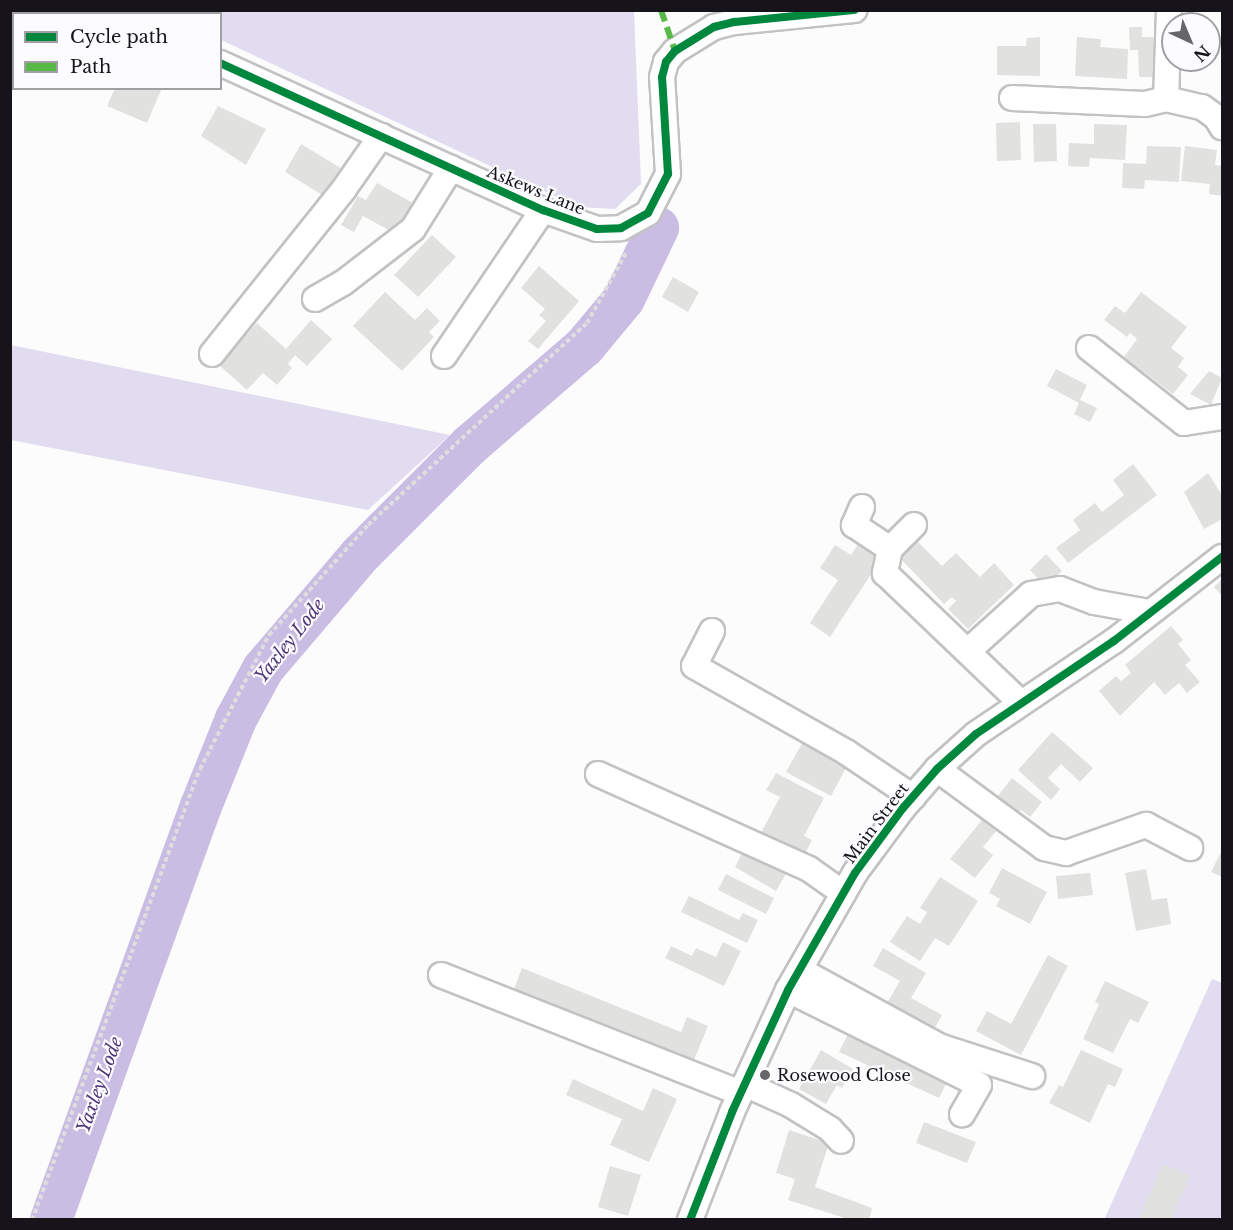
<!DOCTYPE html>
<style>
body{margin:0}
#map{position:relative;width:1233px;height:1230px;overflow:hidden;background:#fcfcfd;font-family:"Libre Baskerville",serif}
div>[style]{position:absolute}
.green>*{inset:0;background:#e2dcf0}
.river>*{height:42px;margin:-21px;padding:0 21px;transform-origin:21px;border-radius:21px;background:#cabde4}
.building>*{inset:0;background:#e1e2df}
.path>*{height:4px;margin-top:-2px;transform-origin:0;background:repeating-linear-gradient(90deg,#dedede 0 4.5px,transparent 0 7.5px)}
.roads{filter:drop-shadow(2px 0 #c2c2c5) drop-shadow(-2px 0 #c2c2c5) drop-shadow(0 2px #c2c2c5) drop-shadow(0 -2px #c2c2c5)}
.minor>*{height:24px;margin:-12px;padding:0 12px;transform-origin:12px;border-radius:12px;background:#fff}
.quiet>*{height:6px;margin-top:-3px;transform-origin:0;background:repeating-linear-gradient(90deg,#58b947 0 12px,transparent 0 18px)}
.cycleway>*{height:8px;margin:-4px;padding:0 4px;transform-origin:4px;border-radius:4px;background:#00873e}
.dots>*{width:16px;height:16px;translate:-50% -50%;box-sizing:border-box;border:3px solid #fcfbfe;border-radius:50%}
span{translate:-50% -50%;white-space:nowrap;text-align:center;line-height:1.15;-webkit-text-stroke:4.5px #fcfbfe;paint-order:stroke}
.street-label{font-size:16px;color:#16141a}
.poi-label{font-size:16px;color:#16141a}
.left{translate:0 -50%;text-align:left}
.water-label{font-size:18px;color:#4f3678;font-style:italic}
.frame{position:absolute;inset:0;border:12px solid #16141a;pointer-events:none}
.legend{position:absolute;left:12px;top:12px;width:210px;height:78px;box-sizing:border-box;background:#fcfbfe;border:2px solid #a09fa3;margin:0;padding:8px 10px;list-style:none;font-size:18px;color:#16141a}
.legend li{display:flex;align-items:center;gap:12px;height:30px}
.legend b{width:30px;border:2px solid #a09fa3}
.north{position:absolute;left:1161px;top:12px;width:60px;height:60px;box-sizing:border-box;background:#fcfbfe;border:2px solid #a09fa3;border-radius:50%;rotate:136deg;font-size:16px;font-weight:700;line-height:24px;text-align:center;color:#16141a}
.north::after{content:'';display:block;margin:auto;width:21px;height:27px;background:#666569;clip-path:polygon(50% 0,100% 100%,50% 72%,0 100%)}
</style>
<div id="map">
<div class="green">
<div style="clip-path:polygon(157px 11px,634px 11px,641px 184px,615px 209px,578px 207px,221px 40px,220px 14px)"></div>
<div style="clip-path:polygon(11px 345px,450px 435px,368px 510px,11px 440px)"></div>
<div style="clip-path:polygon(1212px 979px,1222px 983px,1222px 1219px,1104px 1220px)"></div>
</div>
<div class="river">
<div style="left:51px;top:1220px;width:440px;rotate:-70.1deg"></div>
<div style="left:201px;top:806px;width:94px;rotate:-68.1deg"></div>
<div style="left:236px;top:719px;width:57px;rotate:-61.6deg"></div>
<div style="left:263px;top:669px;width:151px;rotate:-49.6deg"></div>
<div style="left:361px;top:554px;width:154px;rotate:-45deg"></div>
<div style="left:470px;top:445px;width:150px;rotate:-40.7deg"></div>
<div style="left:584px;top:347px;width:62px;rotate:-50.2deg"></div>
<div style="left:624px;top:299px;width:79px;rotate:-64.4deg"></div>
</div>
<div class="building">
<div style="clip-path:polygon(1129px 27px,1142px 27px,1142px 37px,1159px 37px,1165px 77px,1139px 77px,1138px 50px,1130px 50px)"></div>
<div style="clip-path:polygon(1040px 37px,1040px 76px,997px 75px,997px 46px,1026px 46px,1027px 38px)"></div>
<div style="clip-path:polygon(1077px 37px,1101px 39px,1100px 47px,1128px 49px,1127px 79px,1075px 76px)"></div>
<div style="clip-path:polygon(115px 88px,162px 88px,147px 123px,107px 106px)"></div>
<div style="clip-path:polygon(218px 106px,266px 129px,246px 165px,201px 136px)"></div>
<div style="clip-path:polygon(1020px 122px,1021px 160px,997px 161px,996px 123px)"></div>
<div style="clip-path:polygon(1033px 124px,1056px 124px,1057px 161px,1034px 162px)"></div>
<div style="clip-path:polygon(1094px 124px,1127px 125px,1125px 160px,1090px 158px,1089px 167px,1068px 166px,1069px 143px,1094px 144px)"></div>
<div style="clip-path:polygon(301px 144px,349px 173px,332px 201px,285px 172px)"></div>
<div style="clip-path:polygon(1147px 146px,1181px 147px,1179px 182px,1145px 180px,1144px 189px,1122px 188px,1123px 163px,1146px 164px)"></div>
<div style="clip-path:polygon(1185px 146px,1217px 150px,1215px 165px,1222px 166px,1222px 196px,1209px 194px,1210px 184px,1181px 181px)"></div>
<div style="clip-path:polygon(377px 183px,413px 203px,396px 234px,363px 216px,354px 232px,341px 225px,358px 196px,366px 200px)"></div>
<div style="clip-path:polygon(432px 235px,456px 257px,418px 297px,394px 275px)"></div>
<div style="clip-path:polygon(539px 266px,579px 301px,538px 349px,528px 341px,546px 321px,539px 315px,545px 309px,521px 288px)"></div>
<div style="clip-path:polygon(673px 277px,699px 292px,688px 312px,662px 297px)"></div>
<div style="clip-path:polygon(385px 292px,415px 320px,427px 308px,440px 321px,429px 332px,434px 337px,402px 371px,353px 326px)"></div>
<div style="clip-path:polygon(1141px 292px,1187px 327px,1171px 348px,1184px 358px,1178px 367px,1188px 375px,1173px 394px,1124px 357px,1137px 339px,1130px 333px,1127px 337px,1104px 320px,1115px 306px,1125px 313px)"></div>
<div style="clip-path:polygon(311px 320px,332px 339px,307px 366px,295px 355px,288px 364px,292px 368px,277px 385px,263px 373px,247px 390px,219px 365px,257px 323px,286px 349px)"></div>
<div style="clip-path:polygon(1056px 369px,1087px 385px,1080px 400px,1097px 408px,1090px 422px,1074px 414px,1079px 403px,1047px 386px)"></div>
<div style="clip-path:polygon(1209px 371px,1222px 378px,1211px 405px,1190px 394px)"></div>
<div style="clip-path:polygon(1133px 464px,1157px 495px,1068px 563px,1056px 548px,1080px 530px,1073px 520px,1095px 503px,1102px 512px,1124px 495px,1113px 480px)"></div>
<div style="clip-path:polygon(1208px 473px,1222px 495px,1222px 519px,1204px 529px,1184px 492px)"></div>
<div style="clip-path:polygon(916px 540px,942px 566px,956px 553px,980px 577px,994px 563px,1014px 585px,968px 629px,948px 609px,956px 601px,952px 597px,944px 604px,899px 557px)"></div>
<div style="clip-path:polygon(858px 544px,881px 559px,830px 637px,810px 623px,838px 580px,820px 568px,835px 545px,851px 555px)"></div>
<div style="clip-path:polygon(1046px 554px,1062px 571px,1045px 586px,1030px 570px)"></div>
<div style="clip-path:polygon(1222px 579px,1222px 596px,1214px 587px)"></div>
<div style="clip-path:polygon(1171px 626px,1183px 640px,1178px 644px,1191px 660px,1185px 665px,1200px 682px,1187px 693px,1179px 683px,1165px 695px,1154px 682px,1120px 716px,1099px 691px,1116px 676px,1121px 681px,1131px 673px,1125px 665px)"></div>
<div style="clip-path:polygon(1052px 732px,1093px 768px,1080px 782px,1061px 764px,1048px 778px,1060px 789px,1051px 800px,1018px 770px)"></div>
<div style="clip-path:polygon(804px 740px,848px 764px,831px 796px,786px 772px)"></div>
<div style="clip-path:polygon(776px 773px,824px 798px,804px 836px,812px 840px,804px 856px,761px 833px,780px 797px,766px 790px)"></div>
<div style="clip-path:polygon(1012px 778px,1042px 802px,1030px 817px,1021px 810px,1011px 823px,990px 806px)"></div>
<div style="clip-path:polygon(982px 820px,996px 831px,983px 847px,993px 855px,975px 878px,950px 859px)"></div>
<div style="clip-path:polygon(744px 849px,787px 872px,776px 891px,735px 867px)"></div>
<div style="clip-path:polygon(1222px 850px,1222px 877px,1211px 872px)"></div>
<div style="clip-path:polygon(1002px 868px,1047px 892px,1030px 924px,996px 906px,1000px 899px,989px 893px)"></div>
<div style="clip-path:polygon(1146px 869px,1152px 900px,1167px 898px,1171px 924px,1136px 931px,1125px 873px)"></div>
<div style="clip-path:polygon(1090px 873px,1093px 895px,1058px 899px,1056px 876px)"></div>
<div style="clip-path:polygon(726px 874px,774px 898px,766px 914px,718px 890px)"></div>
<div style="clip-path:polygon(940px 877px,978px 901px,949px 946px,935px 938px,920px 961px,890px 942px,907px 916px,920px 924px,927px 912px,920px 908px)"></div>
<div style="clip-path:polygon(689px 896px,739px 920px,743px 913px,758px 920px,747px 943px,681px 912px)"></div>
<div style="clip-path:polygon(723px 942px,741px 951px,724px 986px,665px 958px,671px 946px,692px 956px,696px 948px,716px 957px)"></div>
<div style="clip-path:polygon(883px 948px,926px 973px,911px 998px,942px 1015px,931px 1034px,881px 1013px,900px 981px,873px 966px)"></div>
<div style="clip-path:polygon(1048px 955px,1068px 966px,1021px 1055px,976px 1031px,987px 1011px,1011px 1024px)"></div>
<div style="clip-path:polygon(522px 968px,681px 1032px,687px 1017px,708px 1026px,694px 1060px,514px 989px)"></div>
<div style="clip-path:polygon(1105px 981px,1149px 1002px,1138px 1023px,1130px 1019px,1113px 1053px,1083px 1039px,1099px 1004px,1095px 1002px)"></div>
<div style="clip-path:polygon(849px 1032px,949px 1078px,939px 1098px,839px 1052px)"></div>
<div style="clip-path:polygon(821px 1050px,853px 1069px,842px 1088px,837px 1085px,826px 1104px,799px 1089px)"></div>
<div style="clip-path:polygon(1081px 1050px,1123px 1069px,1115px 1087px,1108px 1084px,1090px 1123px,1049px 1103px,1059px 1085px,1063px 1087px)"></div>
<div style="clip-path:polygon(573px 1079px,643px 1111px,653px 1088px,677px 1099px,649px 1162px,610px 1145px,622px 1119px,566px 1095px)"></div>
<div style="clip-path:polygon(924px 1122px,976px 1142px,967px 1163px,916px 1143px)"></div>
<div style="clip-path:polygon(789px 1130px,829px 1143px,815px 1187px,872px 1208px,869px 1220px,851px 1220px,788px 1200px,795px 1179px,776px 1173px)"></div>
<div style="clip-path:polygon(1163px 1164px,1190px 1176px,1170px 1220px,1142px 1220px,1139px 1218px)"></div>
<div style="clip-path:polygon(610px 1166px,641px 1175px,628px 1216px,598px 1207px)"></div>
</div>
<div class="path">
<div style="left:32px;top:1220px;width:481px;rotate:-69.6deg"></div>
<div style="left:200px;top:769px;width:151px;rotate:-62.8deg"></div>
<div style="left:269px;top:635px;width:148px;rotate:-48deg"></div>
<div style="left:368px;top:525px;width:298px;rotate:-42.7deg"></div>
<div style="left:587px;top:323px;width:82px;rotate:-60.9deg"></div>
</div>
<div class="roads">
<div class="minor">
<div style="left:1169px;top:10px;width:89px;rotate:91.9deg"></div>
<div style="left:1166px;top:99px;width:37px;rotate:13deg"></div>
<div style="left:1202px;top:107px;width:17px;rotate:36deg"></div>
<div style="left:1216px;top:117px;width:12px;rotate:59deg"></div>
<div style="left:10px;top:12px;width:67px;rotate:1.7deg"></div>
<div style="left:220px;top:63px;width:355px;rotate:24.5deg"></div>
<div style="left:543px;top:210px;width:57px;rotate:19.4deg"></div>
<div style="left:597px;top:229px;width:24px;rotate:-2deg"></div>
<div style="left:621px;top:228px;width:31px;rotate:-29deg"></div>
<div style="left:648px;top:213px;width:44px;rotate:-62.9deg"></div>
<div style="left:668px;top:174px;width:97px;rotate:-93.5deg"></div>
<div style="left:662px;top:77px;width:16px;rotate:-75deg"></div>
<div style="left:666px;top:62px;width:14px;rotate:-51deg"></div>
<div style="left:675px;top:51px;width:46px;rotate:-31.6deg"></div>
<div style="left:714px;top:27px;width:21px;rotate:-14deg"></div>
<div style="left:734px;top:22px;width:121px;rotate:-5.7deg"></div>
<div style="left:1012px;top:98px;width:133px;rotate:2.6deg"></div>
<div style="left:1145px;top:104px;width:22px;rotate:-13deg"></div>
<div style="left:315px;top:299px;width:32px;rotate:-30deg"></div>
<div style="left:343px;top:283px;width:88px;rotate:-37.6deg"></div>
<div style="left:413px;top:229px;width:72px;rotate:-58.1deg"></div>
<div style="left:1089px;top:348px;width:121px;rotate:38.3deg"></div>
<div style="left:1184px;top:423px;width:38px;rotate:-9deg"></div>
<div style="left:212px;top:354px;width:211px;rotate:-51.3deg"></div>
<div style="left:344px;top:189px;width:65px;rotate:-55.1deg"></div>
<div style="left:444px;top:356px;width:176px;rotate:-55.9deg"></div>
<div style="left:862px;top:507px;width:20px;rotate:114deg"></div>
<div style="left:854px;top:525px;width:43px;rotate:33.7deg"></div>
<div style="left:914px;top:525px;width:34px;rotate:135deg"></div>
<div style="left:890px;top:549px;width:25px;rotate:102deg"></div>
<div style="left:885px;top:573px;width:188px;rotate:43.7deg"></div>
<div style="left:712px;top:631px;width:39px;rotate:117deg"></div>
<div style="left:694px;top:666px;width:175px;rotate:29.5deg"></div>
<div style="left:846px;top:752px;width:81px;rotate:33.9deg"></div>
<div style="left:968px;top:651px;width:85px;rotate:-42.1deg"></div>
<div style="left:1031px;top:594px;width:29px;rotate:-10deg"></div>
<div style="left:1060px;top:589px;width:36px;rotate:21deg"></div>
<div style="left:1094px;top:602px;width:56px;rotate:10.3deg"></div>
<div style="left:937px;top:769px;width:133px;rotate:36.4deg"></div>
<div style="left:1044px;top:848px;width:23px;rotate:13deg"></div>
<div style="left:1066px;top:853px;width:85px;rotate:-19.3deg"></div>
<div style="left:1146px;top:825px;width:50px;rotate:27.6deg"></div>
<div style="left:598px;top:774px;width:231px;rotate:24.2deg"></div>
<div style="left:809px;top:869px;width:42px;rotate:35.2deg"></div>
<div style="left:800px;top:970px;width:158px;rotate:28.7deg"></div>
<div style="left:939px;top:1046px;width:98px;rotate:17.9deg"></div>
<div style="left:441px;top:975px;width:322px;rotate:21.5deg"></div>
<div style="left:788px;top:990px;width:213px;rotate:26.4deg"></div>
<div style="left:979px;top:1085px;width:34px;rotate:120deg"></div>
<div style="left:745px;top:1084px;width:51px;rotate:24.5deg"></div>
<div style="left:791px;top:1105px;width:46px;rotate:31.6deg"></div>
<div style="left:830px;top:1129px;width:16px;rotate:47deg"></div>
<div style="left:690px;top:1220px;width:116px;rotate:-68.7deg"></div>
<div style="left:732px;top:1112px;width:134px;rotate:-65.3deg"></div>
<div style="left:788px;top:990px;width:135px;rotate:-60.2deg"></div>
<div style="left:855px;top:873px;width:81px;rotate:-53.6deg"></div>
<div style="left:903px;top:808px;width:52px;rotate:-48.9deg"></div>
<div style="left:937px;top:769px;width:52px;rotate:-41.9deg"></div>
<div style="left:976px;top:734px;width:166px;rotate:-34deg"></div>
<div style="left:1114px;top:641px;width:137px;rotate:-37.9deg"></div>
</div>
</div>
<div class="quiet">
<div style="left:661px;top:10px;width:43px;rotate:71.1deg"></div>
</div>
<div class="cycleway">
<div style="left:220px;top:63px;width:355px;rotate:24.5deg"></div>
<div style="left:543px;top:210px;width:57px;rotate:19.4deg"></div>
<div style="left:597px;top:229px;width:24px;rotate:-2deg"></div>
<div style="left:621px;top:228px;width:31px;rotate:-29deg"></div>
<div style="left:648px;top:213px;width:44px;rotate:-62.9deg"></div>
<div style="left:668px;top:174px;width:97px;rotate:-93.5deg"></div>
<div style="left:662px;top:77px;width:16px;rotate:-75deg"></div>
<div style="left:666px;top:62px;width:14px;rotate:-51deg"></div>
<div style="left:675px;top:51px;width:46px;rotate:-31.6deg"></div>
<div style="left:714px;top:27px;width:21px;rotate:-14deg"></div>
<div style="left:734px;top:22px;width:121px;rotate:-5.7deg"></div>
<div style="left:690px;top:1220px;width:116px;rotate:-68.7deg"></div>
<div style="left:732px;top:1112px;width:134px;rotate:-65.3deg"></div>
<div style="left:788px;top:990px;width:135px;rotate:-60.2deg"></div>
<div style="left:855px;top:873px;width:81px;rotate:-53.6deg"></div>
<div style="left:903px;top:808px;width:52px;rotate:-48.9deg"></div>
<div style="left:937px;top:769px;width:52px;rotate:-41.9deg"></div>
<div style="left:976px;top:734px;width:166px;rotate:-34deg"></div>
<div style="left:1114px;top:641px;width:137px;rotate:-37.9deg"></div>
</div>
<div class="dots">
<div style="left:765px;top:1075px;background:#666569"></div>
</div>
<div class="street-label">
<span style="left:536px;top:190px;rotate:22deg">Askews Lane</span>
<span style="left:876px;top:823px;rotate:-53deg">Main Street</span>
</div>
<div class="poi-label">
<span class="left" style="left:777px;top:1075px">Rosewood Close</span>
</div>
<div class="water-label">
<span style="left:290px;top:641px;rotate:-52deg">Yaxley Lode</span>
<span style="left:100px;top:1085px;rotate:-70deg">Yaxley Lode</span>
</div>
<div class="frame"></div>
<ul class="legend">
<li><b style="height:8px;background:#00873e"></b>Cycle path</li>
<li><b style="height:8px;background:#58b947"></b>Path</li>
</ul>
<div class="north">N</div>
</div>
